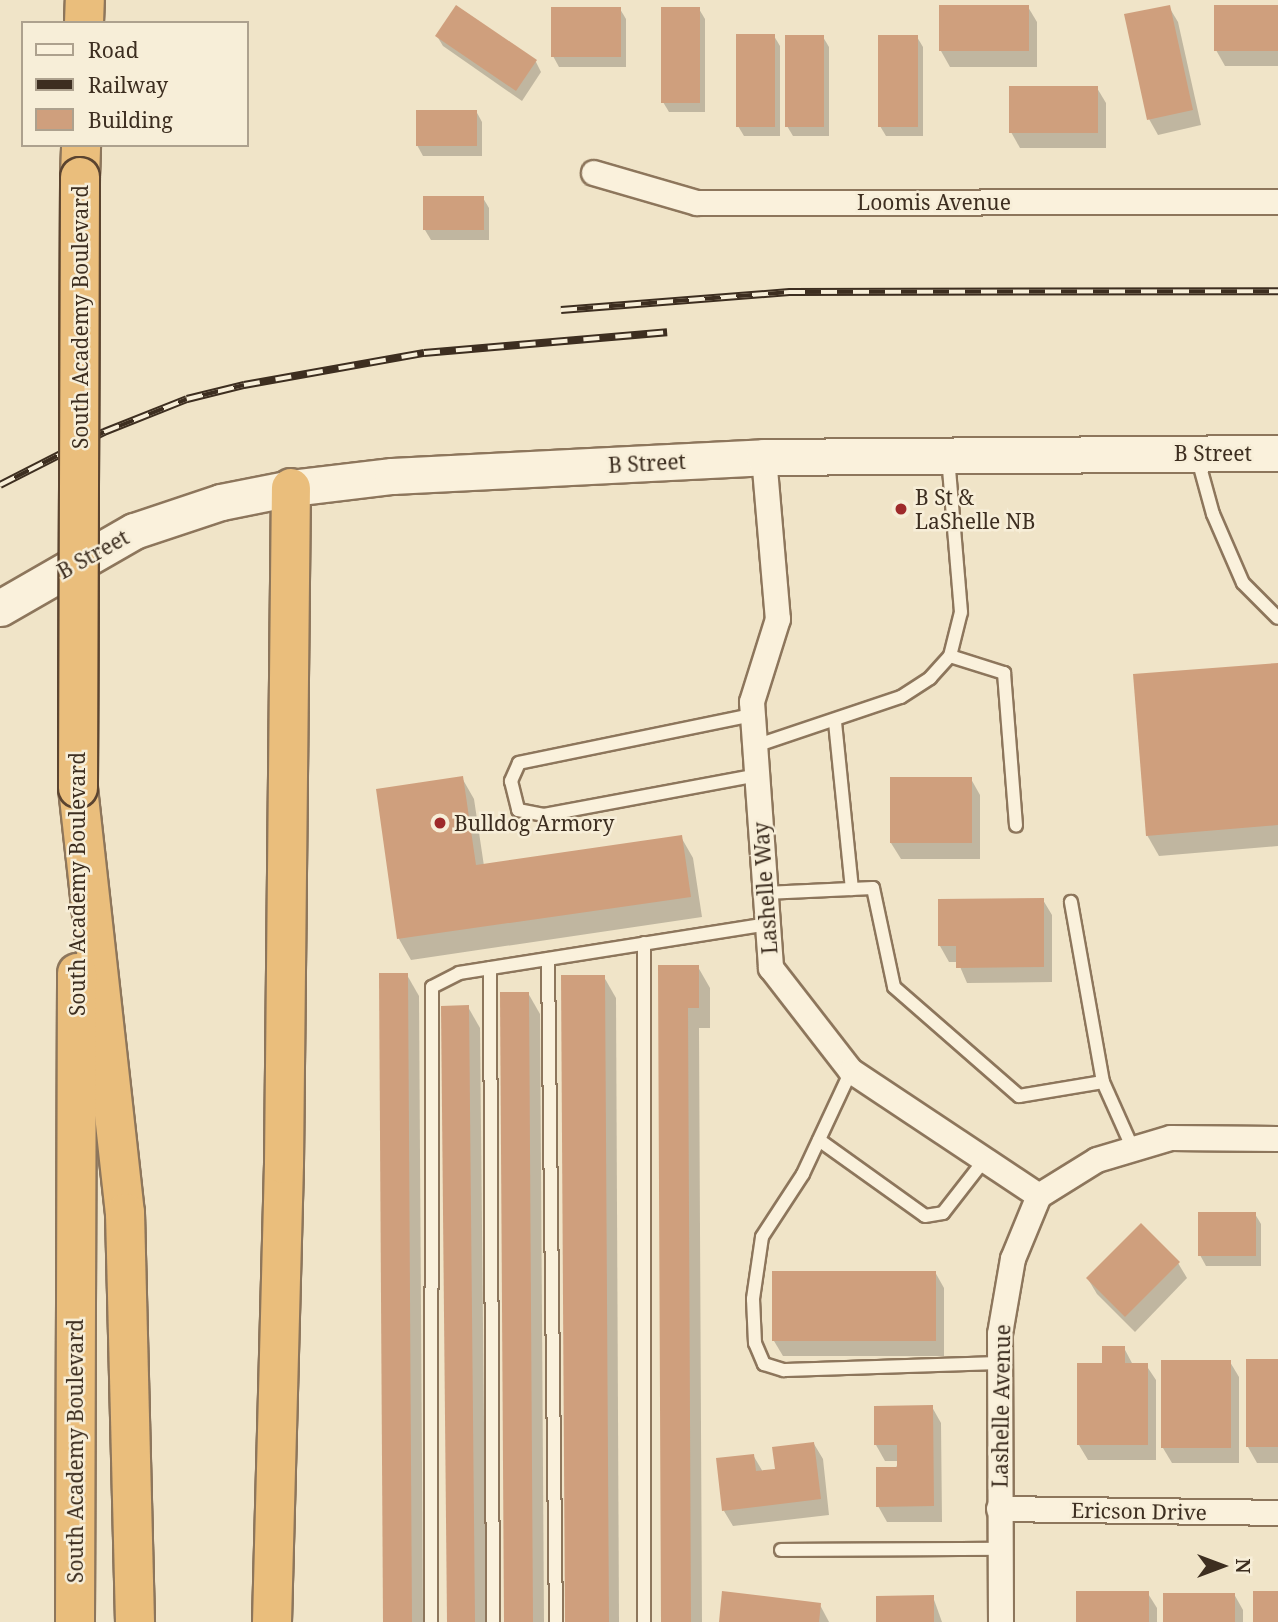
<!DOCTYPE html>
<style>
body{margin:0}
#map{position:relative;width:1278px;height:1622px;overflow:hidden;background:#f0e4c8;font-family:"Noto Serif",serif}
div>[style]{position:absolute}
.shadow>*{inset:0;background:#0003}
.building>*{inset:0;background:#cf9f7d}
.roads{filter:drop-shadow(2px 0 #8d765c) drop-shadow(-2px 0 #8d765c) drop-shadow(0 2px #8d765c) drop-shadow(0 -2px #8d765c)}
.service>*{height:12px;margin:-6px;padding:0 6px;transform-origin:6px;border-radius:6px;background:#faf1dc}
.minor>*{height:24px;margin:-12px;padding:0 12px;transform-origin:12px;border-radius:12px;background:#faf1dc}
.secondary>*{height:35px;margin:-17.5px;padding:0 17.5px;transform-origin:17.5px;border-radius:17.5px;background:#faf1dc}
.trunk>*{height:38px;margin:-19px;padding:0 19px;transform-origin:19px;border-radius:19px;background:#eabe7c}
.rail>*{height:8px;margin-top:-4px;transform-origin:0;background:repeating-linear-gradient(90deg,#f7eed8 0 16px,#3d2e20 0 32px);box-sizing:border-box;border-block:2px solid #3d2e20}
.bridges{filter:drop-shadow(2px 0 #5b4430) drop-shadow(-2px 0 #5b4430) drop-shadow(0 2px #5b4430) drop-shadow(0 -2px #5b4430)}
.trunk-bridge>*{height:38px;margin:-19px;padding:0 19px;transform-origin:19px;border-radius:19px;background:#eabe7c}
.dots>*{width:19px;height:19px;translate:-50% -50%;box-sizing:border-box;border:4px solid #f7eed8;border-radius:50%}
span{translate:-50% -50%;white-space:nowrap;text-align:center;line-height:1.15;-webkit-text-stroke:5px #f7eed8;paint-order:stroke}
.street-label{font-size:21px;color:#3d2e20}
.poi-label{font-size:21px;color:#3d2e20}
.left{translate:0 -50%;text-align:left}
.legend{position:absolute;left:21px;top:21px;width:228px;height:126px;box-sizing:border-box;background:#f7eed8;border:2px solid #ada18e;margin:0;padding:9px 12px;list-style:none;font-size:21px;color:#3d2e20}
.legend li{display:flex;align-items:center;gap:14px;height:35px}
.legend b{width:35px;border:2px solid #ada18e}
.north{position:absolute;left:1187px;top:1531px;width:70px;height:70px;-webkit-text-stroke:5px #f7eed8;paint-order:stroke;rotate:90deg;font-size:19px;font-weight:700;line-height:28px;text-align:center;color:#3d2e20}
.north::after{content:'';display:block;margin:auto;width:24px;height:32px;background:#3d2e20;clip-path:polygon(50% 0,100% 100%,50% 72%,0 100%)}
</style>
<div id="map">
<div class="shadow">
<div style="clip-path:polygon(1028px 7px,1037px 22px,1037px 67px,950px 67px,941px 51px)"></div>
<div style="clip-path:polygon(1169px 7px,1178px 22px,1201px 125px,1158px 135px,1149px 119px)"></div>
<div style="clip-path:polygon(1278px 7px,1278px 66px,1225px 66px,1216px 50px)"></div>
<div style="clip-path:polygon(620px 9px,626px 19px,626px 67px,559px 67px,553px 56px)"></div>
<div style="clip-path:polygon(699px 9px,705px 19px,705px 112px,669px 112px,663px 102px)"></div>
<div style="clip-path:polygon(437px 36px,536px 62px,541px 72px,522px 101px,443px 46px)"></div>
<div style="clip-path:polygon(774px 36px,780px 46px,780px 136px,744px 136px,738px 126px)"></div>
<div style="clip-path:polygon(823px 37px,829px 47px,829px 136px,793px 136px,787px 126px)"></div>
<div style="clip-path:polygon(917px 37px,923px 47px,923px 136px,886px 136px,880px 126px)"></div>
<div style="clip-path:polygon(1097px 88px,1106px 103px,1106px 148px,1020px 148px,1011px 132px)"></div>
<div style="clip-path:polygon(476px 111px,482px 122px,482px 156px,423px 156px,417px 145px)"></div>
<div style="clip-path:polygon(483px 198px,489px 208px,489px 240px,431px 240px,425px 230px)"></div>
<div style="clip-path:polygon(1278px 664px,1278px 846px,1159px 856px,1147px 835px)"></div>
<div style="clip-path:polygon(462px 778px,474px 799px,484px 866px,681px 837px,693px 858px,702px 917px,411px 960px,399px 939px,378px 790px)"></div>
<div style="clip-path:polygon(971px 779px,980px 795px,980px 859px,901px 859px,891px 843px)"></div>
<div style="clip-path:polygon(1043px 900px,1052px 915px,1052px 982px,967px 983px,958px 962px,949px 962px,940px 946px)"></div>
<div style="clip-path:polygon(659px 967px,698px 967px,710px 988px,710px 1028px,699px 1028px,702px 1622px,663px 1622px)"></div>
<div style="clip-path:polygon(407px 975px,419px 996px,423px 1622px,385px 1622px)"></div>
<div style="clip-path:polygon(604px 977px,616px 998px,619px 1622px,566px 1622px)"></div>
<div style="clip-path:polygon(528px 993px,540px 1014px,544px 1622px,505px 1622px)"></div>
<div style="clip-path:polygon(468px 1007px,480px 1028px,486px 1622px,449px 1622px)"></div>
<div style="clip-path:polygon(1255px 1214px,1261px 1224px,1261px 1266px,1206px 1266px,1200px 1255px)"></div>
<div style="clip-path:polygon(1178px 1263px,1187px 1278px,1135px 1332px,1097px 1294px,1088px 1279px)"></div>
<div style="clip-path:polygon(935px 1272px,944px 1288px,944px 1356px,783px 1356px,774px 1341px)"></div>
<div style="clip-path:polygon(1124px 1348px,1133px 1365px,1146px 1365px,1156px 1380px,1156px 1460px,1088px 1460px,1079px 1445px,1104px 1365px)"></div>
<div style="clip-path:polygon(1278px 1361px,1278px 1463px,1257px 1463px,1248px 1447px)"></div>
<div style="clip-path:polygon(1230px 1362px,1239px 1377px,1239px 1463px,1172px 1463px,1163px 1448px)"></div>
<div style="clip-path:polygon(932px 1407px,941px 1423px,942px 1522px,887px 1522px,878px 1506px,899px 1461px,885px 1461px,876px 1445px)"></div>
<div style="clip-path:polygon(814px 1444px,823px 1459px,829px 1515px,733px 1526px,724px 1511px,753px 1455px,763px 1472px,777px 1470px)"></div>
<div style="clip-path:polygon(1147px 1592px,1157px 1608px,1157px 1622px,1078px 1622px)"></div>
<div style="clip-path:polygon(1234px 1594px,1243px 1610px,1243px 1622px,1165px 1622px)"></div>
<div style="clip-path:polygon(933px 1597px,942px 1622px,878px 1622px)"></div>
<div style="clip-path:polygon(820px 1605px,829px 1622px,721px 1622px)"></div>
</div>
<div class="building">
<div style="clip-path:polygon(456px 5px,537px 60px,516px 91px,435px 36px)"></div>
<div style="clip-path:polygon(939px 5px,1029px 5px,1029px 51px,939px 51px)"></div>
<div style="clip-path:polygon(1170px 5px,1193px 110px,1147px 120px,1124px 14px)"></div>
<div style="clip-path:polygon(1214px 5px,1278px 5px,1278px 51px,1214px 51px)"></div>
<div style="clip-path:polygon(551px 7px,621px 7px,621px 57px,551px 57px)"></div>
<div style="clip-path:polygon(661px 7px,700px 7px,700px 103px,661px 103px)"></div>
<div style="clip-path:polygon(736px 34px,775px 34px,775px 127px,736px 127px)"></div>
<div style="clip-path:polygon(785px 35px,824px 35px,824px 127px,785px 127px)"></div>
<div style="clip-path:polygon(878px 35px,918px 35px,918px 127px,878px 127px)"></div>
<div style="clip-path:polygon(1009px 86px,1098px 86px,1098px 133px,1009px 133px)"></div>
<div style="clip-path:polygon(416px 110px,477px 110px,477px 146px,416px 146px)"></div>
<div style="clip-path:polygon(423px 196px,484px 196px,484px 230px,423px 230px)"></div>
<div style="clip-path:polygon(1278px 663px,1278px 825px,1146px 836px,1133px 674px)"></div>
<div style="clip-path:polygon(463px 776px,476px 865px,682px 835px,691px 897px,397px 939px,376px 789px)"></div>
<div style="clip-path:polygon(890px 777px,972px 777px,972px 843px,890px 843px)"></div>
<div style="clip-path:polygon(1044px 898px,1044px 967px,956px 968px,956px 946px,938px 946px,938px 899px)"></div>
<div style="clip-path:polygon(658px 965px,699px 965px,699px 1008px,688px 1008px,691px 1622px,661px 1622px)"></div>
<div style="clip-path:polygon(379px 973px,408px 973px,412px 1622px,383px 1622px)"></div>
<div style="clip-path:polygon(561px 975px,605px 975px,609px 1622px,565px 1622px)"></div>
<div style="clip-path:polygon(500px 992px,529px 992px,533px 1622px,504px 1622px)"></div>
<div style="clip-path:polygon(469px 1005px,475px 1622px,447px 1622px,441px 1006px)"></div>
<div style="clip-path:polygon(1198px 1212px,1256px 1212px,1256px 1256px,1198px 1256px)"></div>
<div style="clip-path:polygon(1141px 1223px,1180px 1262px,1125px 1317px,1086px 1278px)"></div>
<div style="clip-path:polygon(772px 1271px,936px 1271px,936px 1341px,772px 1341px)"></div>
<div style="clip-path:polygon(1102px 1346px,1125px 1346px,1125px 1363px,1148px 1363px,1148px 1445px,1077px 1445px,1077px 1363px,1102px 1363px)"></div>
<div style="clip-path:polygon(1246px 1359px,1278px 1359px,1278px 1447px,1246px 1447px)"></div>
<div style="clip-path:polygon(1161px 1360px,1231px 1360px,1231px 1448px,1161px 1448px)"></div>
<div style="clip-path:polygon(933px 1405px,934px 1506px,876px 1507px,876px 1467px,897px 1467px,897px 1445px,874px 1445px,874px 1406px)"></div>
<div style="clip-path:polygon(814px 1442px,821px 1499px,722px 1511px,716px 1458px,754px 1454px,756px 1471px,775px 1469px,772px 1447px)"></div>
<div style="clip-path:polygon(722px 1591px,821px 1603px,819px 1622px,719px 1622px)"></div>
<div style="clip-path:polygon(1076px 1591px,1149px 1591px,1149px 1622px,1076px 1622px)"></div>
<div style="clip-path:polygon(1253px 1591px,1278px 1591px,1278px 1622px,1253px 1622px)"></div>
<div style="clip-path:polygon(1163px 1593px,1235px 1593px,1235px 1622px,1163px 1622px)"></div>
<div style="clip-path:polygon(934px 1595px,934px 1622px,876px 1622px,876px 1596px)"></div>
</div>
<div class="roads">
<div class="service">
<div style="left:1197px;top:456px;width:60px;rotate:74.6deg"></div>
<div style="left:1213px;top:514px;width:75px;rotate:66.5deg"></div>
<div style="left:1243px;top:583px;width:49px;rotate:45deg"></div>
<div style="left:950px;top:656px;width:57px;rotate:17.5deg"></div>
<div style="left:1004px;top:673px;width:153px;rotate:85.5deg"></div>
<div style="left:752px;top:715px;width:238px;rotate:168.4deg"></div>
<div style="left:519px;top:763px;width:20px;rotate:114deg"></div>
<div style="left:511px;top:781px;width:30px;rotate:76deg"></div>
<div style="left:518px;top:810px;width:26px;rotate:11deg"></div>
<div style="left:544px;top:815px;width:217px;rotate:-10.6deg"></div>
<div style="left:835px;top:722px;width:168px;rotate:84.2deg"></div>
<div style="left:755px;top:746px;width:154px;rotate:-18.6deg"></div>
<div style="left:901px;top:697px;width:35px;rotate:-33deg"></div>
<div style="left:930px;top:678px;width:30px;rotate:-48deg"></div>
<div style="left:950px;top:656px;width:45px;rotate:-76deg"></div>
<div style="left:961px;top:612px;width:155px;rotate:-94.8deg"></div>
<div style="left:765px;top:893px;width:108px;rotate:-2.7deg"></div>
<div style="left:873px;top:888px;width:101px;rotate:78deg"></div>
<div style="left:894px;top:987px;width:166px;rotate:41.1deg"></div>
<div style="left:1019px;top:1096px;width:85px;rotate:-9.5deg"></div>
<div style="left:1103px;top:1082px;width:183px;rotate:-100.1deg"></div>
<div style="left:644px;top:943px;width:679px;rotate:90deg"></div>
<div style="left:548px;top:959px;width:663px;rotate:89.31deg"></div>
<div style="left:490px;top:968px;width:654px;rotate:89.74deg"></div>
<div style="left:851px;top:1071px;width:114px;rotate:115deg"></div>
<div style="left:803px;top:1174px;width:75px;rotate:123.1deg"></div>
<div style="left:762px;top:1237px;width:63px;rotate:98.3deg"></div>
<div style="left:753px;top:1299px;width:44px;rotate:87.4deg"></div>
<div style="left:755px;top:1343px;width:23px;rotate:67deg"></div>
<div style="left:764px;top:1364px;width:21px;rotate:17deg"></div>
<div style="left:784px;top:1370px;width:216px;rotate:-1.9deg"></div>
<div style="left:1103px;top:1082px;width:73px;rotate:65.9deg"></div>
<div style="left:819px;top:1140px;width:130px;rotate:35.6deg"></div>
<div style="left:925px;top:1216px;width:18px;rotate:-9deg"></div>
<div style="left:943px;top:1213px;width:68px;rotate:-52.1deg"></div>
<div style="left:781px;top:1550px;width:219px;rotate:-0.3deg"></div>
<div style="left:431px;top:1622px;width:635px;rotate:-89.91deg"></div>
<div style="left:432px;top:987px;width:30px;rotate:-27deg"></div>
<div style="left:459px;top:973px;width:313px;rotate:-9deg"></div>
</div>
<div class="minor">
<div style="left:594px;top:173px;width:107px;rotate:16.2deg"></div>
<div style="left:697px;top:203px;width:581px;rotate:-0.1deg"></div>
<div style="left:764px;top:457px;width:163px;rotate:85.1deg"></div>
<div style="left:778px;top:619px;width:87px;rotate:107.4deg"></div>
<div style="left:752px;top:702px;width:267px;rotate:85.9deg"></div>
<div style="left:771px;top:968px;width:130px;rotate:52.2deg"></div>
<div style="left:851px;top:1071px;width:226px;rotate:33.6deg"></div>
<div style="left:999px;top:1509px;width:279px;rotate:0.8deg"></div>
<div style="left:1001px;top:1622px;width:288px;rotate:-90.2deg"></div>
<div style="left:1000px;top:1334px;width:76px;rotate:-80.2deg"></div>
<div style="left:1013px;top:1259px;width:68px;rotate:-67.6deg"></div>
<div style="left:1039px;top:1196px;width:68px;rotate:-31.8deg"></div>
<div style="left:1097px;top:1160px;width:77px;rotate:-16.6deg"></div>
<div style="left:1171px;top:1138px;width:107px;rotate:0.5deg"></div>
</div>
<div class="secondary">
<div style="left:0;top:608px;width:155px;rotate:-29.9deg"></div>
<div style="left:134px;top:531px;width:92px;rotate:-18.4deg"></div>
<div style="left:221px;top:502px;width:71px;rotate:-11.3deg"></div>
<div style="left:291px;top:488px;width:102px;rotate:-6.8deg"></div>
<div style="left:392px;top:476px;width:372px;rotate:-2.9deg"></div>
<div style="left:764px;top:457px;width:514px;rotate:-0.45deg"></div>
</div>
<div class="trunk">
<div style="left:84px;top:23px;width:23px;rotate:-88deg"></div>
<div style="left:80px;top:177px;width:32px;rotate:-88deg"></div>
<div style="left:78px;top:788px;width:428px;rotate:83.7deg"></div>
<div style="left:125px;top:1213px;width:409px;rotate:88.6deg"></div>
<div style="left:75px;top:1622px;width:649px;rotate:-89.82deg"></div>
<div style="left:272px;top:1622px;width:458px;rotate:-88.5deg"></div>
<div style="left:284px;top:1164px;width:676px;rotate:-89.41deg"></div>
</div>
</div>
<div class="rail">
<div style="left:561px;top:310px;width:229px;rotate:-4.5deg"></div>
<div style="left:789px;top:292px;width:489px;rotate:-0.1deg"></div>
<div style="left:0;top:485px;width:117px;rotate:-27deg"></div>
<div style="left:104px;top:432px;width:89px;rotate:-21.7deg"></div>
<div style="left:187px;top:399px;width:59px;rotate:-13.8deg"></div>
<div style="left:244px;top:385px;width:183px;rotate:-10.1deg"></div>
<div style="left:424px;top:353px;width:244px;rotate:-4.9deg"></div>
</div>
<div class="bridges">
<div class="trunk-bridge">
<div style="left:78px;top:788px;width:611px;rotate:-89.81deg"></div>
</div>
</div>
<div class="dots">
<div style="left:901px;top:509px;background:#9e2a2b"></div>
<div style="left:440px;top:823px;background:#9e2a2b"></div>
</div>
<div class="street-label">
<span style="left:934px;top:202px">Loomis Avenue</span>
<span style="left:80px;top:317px;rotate:-90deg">South Academy Boulevard</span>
<span style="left:1213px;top:453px">B Street</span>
<span style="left:647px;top:463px;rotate:-3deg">B Street</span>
<span style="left:93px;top:554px;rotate:-29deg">B Street</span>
<span style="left:77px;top:884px;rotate:-90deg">South Academy Boulevard</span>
<span style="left:765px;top:888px;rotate:-94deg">Lashelle Way</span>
<span style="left:1001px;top:1406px;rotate:-89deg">Lashelle Avenue</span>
<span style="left:75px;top:1451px;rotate:-90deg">South Academy Boulevard</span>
<span style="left:1139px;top:1511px;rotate:1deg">Ericson Drive</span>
</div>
<div class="poi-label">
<span class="left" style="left:915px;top:509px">B St &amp;<br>LaShelle NB</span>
<span class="left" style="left:454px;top:823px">Bulldog Armory</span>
</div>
<ul class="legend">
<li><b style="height:9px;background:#faf1dc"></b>Road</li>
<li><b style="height:9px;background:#3d2e20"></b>Railway</li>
<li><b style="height:19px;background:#cf9f7d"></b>Building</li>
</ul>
<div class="north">N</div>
</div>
